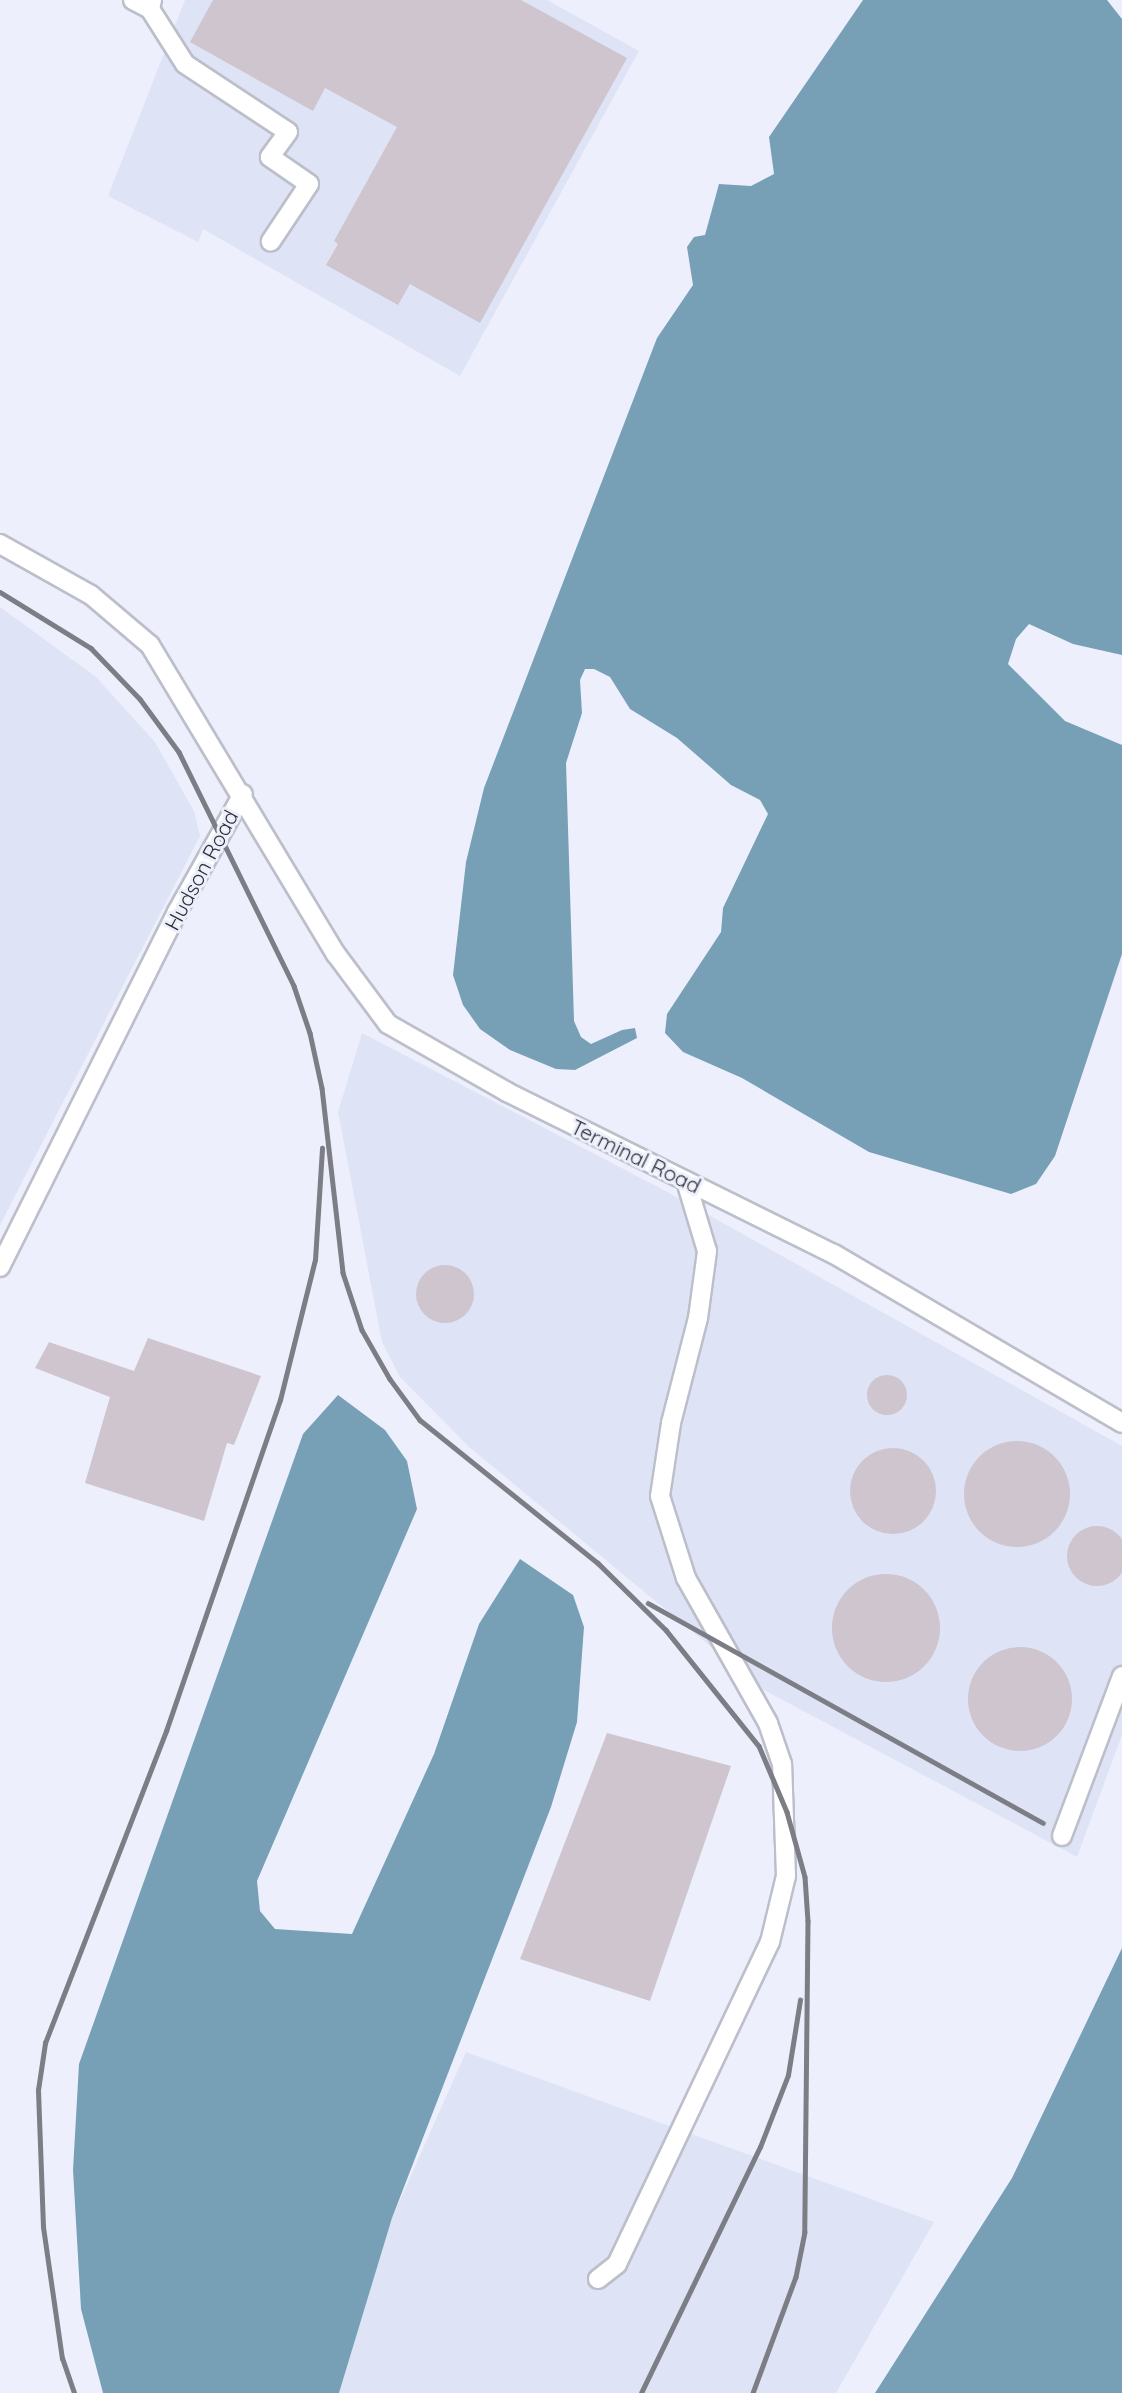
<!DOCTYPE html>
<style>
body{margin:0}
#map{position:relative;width:1122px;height:2393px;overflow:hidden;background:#edf0fc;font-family:Quicksand,sans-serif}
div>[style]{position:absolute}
.built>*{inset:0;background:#dee3f6}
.water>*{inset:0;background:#77a0b6}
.building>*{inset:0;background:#cec5ce}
.round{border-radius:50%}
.roads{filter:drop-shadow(2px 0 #bcbfca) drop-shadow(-2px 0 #bcbfca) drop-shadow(0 2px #bcbfca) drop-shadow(0 -2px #bcbfca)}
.minor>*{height:18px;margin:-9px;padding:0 9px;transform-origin:9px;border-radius:9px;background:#fff}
.rail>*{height:4.5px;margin:-2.25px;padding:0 2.25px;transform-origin:2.25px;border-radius:2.25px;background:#7c7d85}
span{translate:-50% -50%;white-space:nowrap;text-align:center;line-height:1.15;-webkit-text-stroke:6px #edf0fc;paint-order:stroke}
.street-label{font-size:21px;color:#2d2e33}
</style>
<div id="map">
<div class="built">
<div style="clip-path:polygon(185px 0,547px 0,639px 51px,460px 376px,203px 229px,198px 242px,108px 196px)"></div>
<div style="clip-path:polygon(0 607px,96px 677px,155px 742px,194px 811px,200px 836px,0 1225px)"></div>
<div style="clip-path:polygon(362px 1033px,662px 1189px,1122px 1446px,1122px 1735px,1077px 1857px,762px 1689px,469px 1447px,400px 1377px,382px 1342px,338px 1112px)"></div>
<div style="clip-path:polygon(466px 2052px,934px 2222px,836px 2393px,339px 2393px,392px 2218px)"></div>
</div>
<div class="water">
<div style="clip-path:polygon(863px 0,1107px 0,1122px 19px,1122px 655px,1073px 644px,1029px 624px,1016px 639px,1008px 664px,1065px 721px,1122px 745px,1122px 954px,1055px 1156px,1036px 1184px,1011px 1194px,869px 1152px,742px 1078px,683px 1052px,665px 1033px,667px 1014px,721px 932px,723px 908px,768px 814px,760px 800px,731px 785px,677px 738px,630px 709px,610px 677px,594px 669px,585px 669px,580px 680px,582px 713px,566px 763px,574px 1021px,581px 1037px,591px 1044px,622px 1030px,635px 1028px,637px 1038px,575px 1070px,556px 1069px,510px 1050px,480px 1029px,463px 1005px,453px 975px,466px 862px,484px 788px,657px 338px,693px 285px,687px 247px,694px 237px,705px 235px,719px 184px,751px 186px,774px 174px,769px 137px)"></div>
<div style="clip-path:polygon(338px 1395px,385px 1430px,407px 1461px,417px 1509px,257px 1881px,260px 1911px,275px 1929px,352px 1934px,434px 1754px,479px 1624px,520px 1559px,573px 1595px,584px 1627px,577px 1722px,551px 1807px,392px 2218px,339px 2393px,103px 2393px,81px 2309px,73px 2170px,79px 2064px,303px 1434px)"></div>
<div style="clip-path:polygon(1122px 1948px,1122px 2393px,875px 2393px,1012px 2178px)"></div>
</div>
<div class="building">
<div style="clip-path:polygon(213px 0,521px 0,627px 58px,480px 323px,410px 284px,398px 305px,326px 265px,338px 244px,334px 241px,397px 127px,325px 88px,313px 111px,190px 42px)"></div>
<div class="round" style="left:416px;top:1265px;width:58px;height:58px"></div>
<div style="clip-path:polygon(148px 1338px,261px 1376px,234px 1445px,227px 1443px,204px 1521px,85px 1483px,110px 1397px,35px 1368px,49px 1342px,134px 1371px)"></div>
<div class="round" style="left:867px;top:1375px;width:40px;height:40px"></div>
<div class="round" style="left:964px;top:1441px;width:106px;height:106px"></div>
<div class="round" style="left:850px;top:1448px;width:86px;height:86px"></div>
<div class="round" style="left:1067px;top:1526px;width:60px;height:60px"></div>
<div class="round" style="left:832px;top:1574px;width:108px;height:108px"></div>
<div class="round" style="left:968px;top:1647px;width:104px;height:104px"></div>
<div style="clip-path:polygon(607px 1733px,731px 1766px,650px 2001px,520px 1959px)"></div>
</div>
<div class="roads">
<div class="minor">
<div style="left:133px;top:0;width:19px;rotate:28deg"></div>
<div style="left:152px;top:0;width:9px;rotate:103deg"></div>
<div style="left:150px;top:9px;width:65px;rotate:57.5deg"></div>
<div style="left:185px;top:64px;width:123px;rotate:33.4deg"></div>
<div style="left:288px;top:132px;width:31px;rotate:126deg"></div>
<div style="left:270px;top:157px;width:47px;rotate:34.7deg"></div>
<div style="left:309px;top:184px;width:69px;rotate:123.7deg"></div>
<div style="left:0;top:544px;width:104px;rotate:29.3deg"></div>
<div style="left:91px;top:595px;width:77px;rotate:40.3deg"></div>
<div style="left:150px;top:645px;width:361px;rotate:59deg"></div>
<div style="left:336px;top:954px;width:87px;rotate:53.4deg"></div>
<div style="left:388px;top:1024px;width:137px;rotate:29.7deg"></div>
<div style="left:507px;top:1092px;width:365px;rotate:26.4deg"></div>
<div style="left:834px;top:1254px;width:334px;rotate:30.4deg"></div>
<div style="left:0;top:1267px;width:397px;rotate:-63.5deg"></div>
<div style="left:177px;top:912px;width:135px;rotate:-60.8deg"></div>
<div style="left:1062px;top:1836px;width:171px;rotate:-69.4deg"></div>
<div style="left:598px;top:2279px;width:24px;rotate:-38deg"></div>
<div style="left:617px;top:2264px;width:357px;rotate:-64.6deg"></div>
<div style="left:770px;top:1942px;width:68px;rotate:-76.4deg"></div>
<div style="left:786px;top:1876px;width:112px;rotate:-92deg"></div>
<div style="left:782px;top:1764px;width:43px;rotate:-108.9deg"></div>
<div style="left:768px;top:1723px;width:167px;rotate:-119.5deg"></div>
<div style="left:686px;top:1578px;width:86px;rotate:-107.6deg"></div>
<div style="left:660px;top:1496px;width:74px;rotate:-81.4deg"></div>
<div style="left:671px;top:1423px;width:108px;rotate:-75.6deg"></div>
<div style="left:698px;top:1318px;width:68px;rotate:-82.3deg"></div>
<div style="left:707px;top:1251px;width:73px;rotate:-106.7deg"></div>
</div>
</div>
<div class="rail">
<div style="left:0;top:592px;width:107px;rotate:31.6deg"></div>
<div style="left:91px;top:648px;width:71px;rotate:46.1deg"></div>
<div style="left:140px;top:699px;width:66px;rotate:53.7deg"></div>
<div style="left:179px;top:752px;width:261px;rotate:63.8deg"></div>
<div style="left:294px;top:986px;width:50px;rotate:71.2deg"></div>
<div style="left:310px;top:1033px;width:56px;rotate:77.7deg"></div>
<div style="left:322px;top:1088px;width:186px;rotate:83.5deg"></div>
<div style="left:343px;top:1273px;width:60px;rotate:71.6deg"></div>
<div style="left:362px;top:1330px;width:56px;rotate:60.3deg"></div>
<div style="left:390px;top:1379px;width:51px;rotate:53.8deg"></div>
<div style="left:420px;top:1420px;width:228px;rotate:38.8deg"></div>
<div style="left:598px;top:1563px;width:95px;rotate:44.6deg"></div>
<div style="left:666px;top:1630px;width:149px;rotate:51.3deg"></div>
<div style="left:759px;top:1746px;width:72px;rotate:67deg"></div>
<div style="left:787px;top:1812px;width:67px;rotate:74.5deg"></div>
<div style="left:805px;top:1877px;width:44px;rotate:86.1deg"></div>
<div style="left:808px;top:1921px;width:311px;rotate:90.6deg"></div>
<div style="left:805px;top:2232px;width:46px;rotate:101.3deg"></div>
<div style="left:796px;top:2277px;width:124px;rotate:110.3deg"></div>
<div style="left:648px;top:1603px;width:452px;rotate:29.1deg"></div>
<div style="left:74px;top:2393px;width:36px;rotate:-109deg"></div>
<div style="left:62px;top:2359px;width:133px;rotate:-98.2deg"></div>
<div style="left:43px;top:2227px;width:137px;rotate:-92.1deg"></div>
<div style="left:38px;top:2090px;width:48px;rotate:-81.5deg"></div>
<div style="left:45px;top:2043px;width:335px;rotate:-68.8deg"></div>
<div style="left:166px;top:1731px;width:350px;rotate:-71deg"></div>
<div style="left:280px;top:1400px;width:144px;rotate:-76deg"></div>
<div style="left:315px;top:1260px;width:112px;rotate:-86.4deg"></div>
<div style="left:641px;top:2393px;width:273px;rotate:-64.2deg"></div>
<div style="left:760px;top:2147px;width:77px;rotate:-68.7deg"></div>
<div style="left:788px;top:2075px;width:76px;rotate:-80.9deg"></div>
</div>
<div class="street-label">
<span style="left:201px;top:870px;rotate:-62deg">Hudson Road</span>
<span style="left:636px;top:1156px;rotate:26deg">Terminal Road</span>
</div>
</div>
